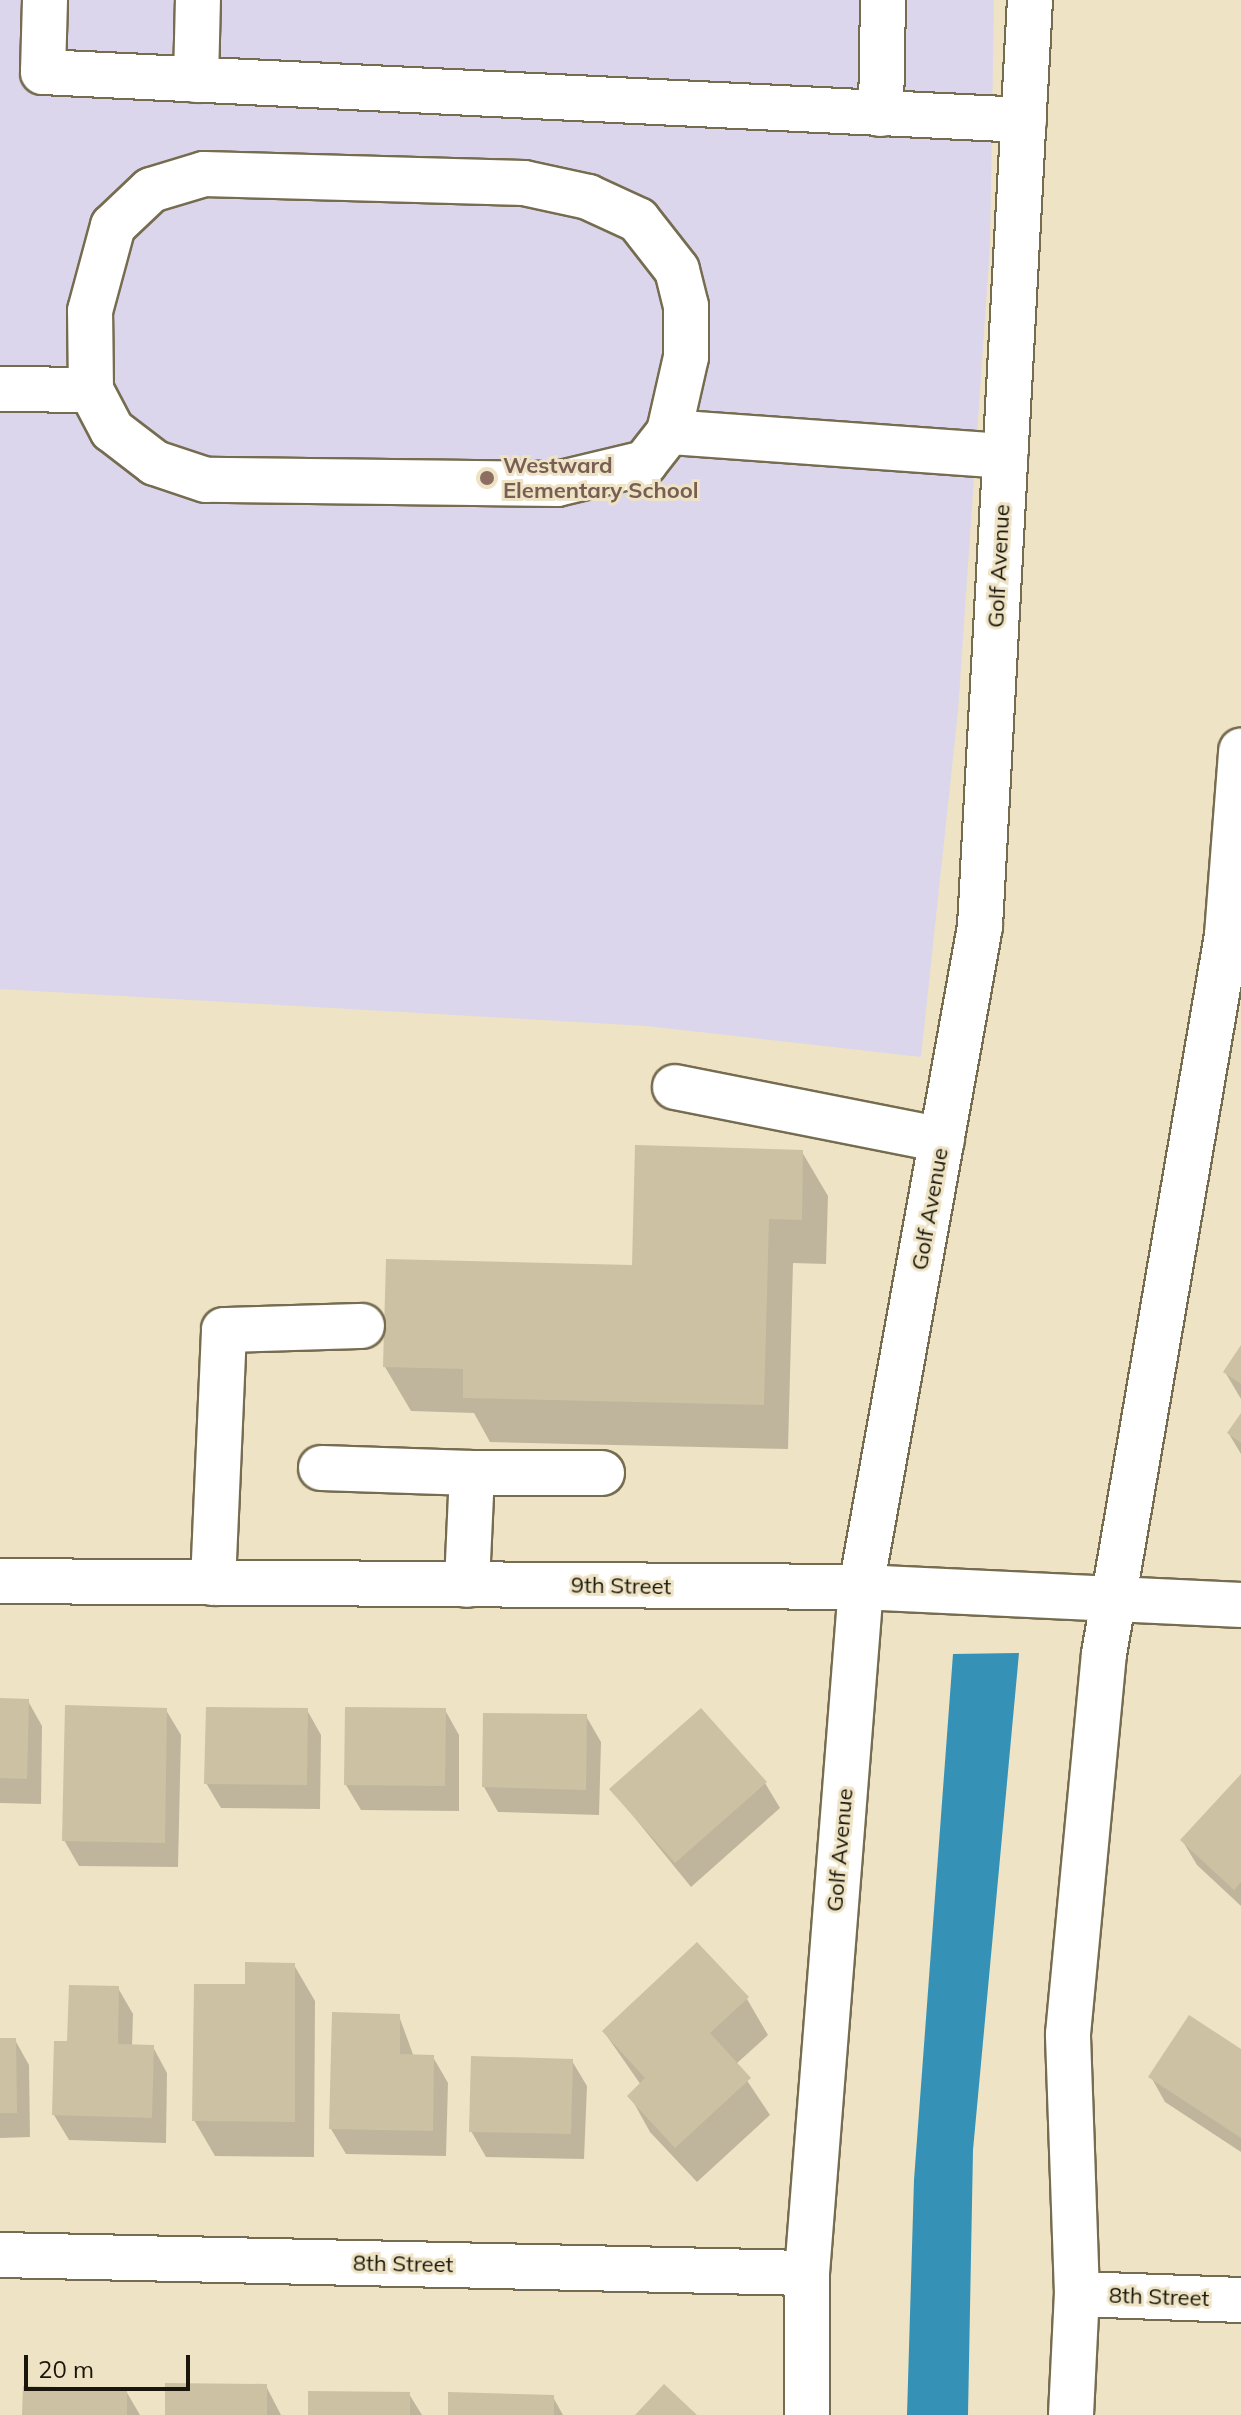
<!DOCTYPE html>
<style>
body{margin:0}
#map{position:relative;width:1241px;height:2415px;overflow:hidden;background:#eee3c4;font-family:Mulish,sans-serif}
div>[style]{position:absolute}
.education>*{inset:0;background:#dbd6ec}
.water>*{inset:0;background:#3592b6}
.shadow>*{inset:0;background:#0003}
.building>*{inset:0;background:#ccc1a3}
.roads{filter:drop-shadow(2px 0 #766c50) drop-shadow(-2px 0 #766c50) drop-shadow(0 2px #766c50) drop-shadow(0 -2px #766c50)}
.minor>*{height:44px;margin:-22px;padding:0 22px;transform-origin:22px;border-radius:22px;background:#fff}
.dots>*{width:22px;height:22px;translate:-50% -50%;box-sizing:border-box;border:4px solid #eee3c4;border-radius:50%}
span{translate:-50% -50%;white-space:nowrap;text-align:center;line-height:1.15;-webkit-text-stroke:6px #eee3c4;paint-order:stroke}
.education-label{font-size:22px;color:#785e54;font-weight:700}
.left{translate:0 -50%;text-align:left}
.street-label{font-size:22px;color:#1a160b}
.scale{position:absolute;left:24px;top:2355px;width:166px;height:36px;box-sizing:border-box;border:4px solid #1a160b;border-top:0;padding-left:10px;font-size:24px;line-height:28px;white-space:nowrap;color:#1a160b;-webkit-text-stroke:6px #eee3c4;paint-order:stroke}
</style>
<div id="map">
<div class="education">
<div style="clip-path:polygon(0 0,994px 0,990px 245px,958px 711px,921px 1057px,646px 1026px,0 989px)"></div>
</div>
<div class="water">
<div style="clip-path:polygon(1019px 1653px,973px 2150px,968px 2415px,907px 2415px,914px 2180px,953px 1654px)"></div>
</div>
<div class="shadow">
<div style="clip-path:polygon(802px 1152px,828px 1196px,826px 1264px,793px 1263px,788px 1449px,490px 1442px,474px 1413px,411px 1411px,385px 1367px,634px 1267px)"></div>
<div style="clip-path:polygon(1241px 1349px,1241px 1399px,1225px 1372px)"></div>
<div style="clip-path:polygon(1241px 1416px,1241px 1454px,1229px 1434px)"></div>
<div style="clip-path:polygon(0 1700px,28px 1701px,42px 1726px,41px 1804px,0 1803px)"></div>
<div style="clip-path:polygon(166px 1710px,181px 1735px,178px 1867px,79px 1866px,64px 1840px)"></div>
<div style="clip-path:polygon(307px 1710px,321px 1735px,320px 1809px,221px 1808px,206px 1783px)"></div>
<div style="clip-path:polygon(445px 1710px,459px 1735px,459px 1811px,361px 1810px,346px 1785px)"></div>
<div style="clip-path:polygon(586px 1716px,601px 1742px,599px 1815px,498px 1812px,484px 1787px)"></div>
<div style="clip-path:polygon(1241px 1777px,1241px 1906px,1197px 1865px,1182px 1840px)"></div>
<div style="clip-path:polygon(765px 1783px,780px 1808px,691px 1887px,612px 1790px)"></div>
<div style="clip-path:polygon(294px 1965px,315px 2001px,314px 2157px,215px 2156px,194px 2120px,247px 1986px)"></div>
<div style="clip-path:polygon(118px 1988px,133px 2014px,132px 2047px,153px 2047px,167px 2073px,166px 2143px,69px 2140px,54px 2115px,69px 2043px)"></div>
<div style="clip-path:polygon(747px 1999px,768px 2035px,736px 2064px,770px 2115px,697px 2182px,650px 2132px,630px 2096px,641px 2085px,604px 2032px)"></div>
<div style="clip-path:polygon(399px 2016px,414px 2057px,433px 2057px,448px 2083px,446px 2156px,346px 2154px,331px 2129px)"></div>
<div style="clip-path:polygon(0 2040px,15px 2040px,29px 2065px,30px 2137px,0 2138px)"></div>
<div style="clip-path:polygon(1241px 2052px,1241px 2152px,1165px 2102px,1151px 2077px)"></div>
<div style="clip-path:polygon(572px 2061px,587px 2086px,584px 2159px,486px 2157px,471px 2131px)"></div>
<div style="clip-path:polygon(266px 2386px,281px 2415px,167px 2415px)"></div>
<div style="clip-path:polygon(126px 2391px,140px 2415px,24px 2415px)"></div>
<div style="clip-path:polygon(409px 2394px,422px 2415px,310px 2415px)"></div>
<div style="clip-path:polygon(553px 2397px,563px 2415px,450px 2415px)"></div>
</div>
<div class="building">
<div style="clip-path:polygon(635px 1145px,803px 1150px,802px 1220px,769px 1219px,764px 1405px,463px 1398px,463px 1369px,383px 1367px,386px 1259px,632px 1265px)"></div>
<div style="clip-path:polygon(1241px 1345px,1241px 1384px,1223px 1372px)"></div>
<div style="clip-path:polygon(1241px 1413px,1241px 1443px,1227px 1433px)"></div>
<div style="clip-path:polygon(0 1698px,29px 1699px,27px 1779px,0 1778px)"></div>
<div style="clip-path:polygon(65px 1705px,167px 1708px,165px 1843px,62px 1841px)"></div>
<div style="clip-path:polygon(206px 1707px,308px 1708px,307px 1785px,204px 1784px)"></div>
<div style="clip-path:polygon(345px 1707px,446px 1708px,445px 1786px,344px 1785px)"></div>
<div style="clip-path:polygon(701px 1708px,767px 1782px,675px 1863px,609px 1789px)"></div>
<div style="clip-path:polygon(483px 1713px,587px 1714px,586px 1790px,482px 1787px)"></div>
<div style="clip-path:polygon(1241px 1774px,1241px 1882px,1234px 1890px,1180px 1840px)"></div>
<div style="clip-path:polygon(697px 1942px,749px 1997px,710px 2033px,751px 2078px,675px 2148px,627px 2096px,645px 2078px,602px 2031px)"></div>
<div style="clip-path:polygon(245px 1962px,295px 1963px,295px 2122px,192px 2121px,194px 1984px,245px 1984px)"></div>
<div style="clip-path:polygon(69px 1985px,119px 1986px,118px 2044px,154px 2045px,152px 2118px,52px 2115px,54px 2041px,67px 2041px)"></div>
<div style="clip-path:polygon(332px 2012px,400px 2014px,400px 2054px,434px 2055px,433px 2131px,329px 2129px)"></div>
<div style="clip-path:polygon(1189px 2015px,1241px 2049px,1241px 2138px,1148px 2077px)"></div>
<div style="clip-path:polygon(0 2038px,16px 2038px,17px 2113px,0 2113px)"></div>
<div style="clip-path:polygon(471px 2056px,573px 2059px,571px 2134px,469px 2132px)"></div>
<div style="clip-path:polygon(165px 2383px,267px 2384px,267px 2415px,165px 2415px)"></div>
<div style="clip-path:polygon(664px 2384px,697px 2415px,635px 2415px)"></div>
<div style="clip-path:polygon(23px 2386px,127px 2389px,127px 2415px,22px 2415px)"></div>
<div style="clip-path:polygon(308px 2391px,410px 2392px,410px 2415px,308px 2415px)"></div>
<div style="clip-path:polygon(448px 2392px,554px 2395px,554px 2415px,448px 2415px)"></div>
</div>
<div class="roads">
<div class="minor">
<div style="left:45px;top:0;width:72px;rotate:91.6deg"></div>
<div style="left:43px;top:72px;width:982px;rotate:2.8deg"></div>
<div style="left:196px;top:80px;width:80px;rotate:-88.6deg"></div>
<div style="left:881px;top:114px;width:114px;rotate:-89deg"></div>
<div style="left:204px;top:174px;width:320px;rotate:1.6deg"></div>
<div style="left:524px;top:183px;width:66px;rotate:12.3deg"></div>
<div style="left:588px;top:197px;width:55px;rotate:24.7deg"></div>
<div style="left:638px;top:220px;width:63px;rotate:52deg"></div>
<div style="left:677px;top:270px;width:37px;rotate:76deg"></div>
<div style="left:686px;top:306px;width:51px;rotate:90deg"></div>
<div style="left:686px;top:357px;width:77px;rotate:102.8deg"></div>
<div style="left:669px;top:432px;width:39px;rotate:128deg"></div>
<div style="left:645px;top:463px;width:90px;rotate:166.6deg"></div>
<div style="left:557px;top:484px;width:351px;rotate:-179.3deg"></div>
<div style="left:206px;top:480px;width:54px;rotate:-161.6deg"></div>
<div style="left:155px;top:463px;width:54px;rotate:-142.5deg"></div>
<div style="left:112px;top:430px;width:45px;rotate:-117.7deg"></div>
<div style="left:91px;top:390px;width:79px;rotate:-90.7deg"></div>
<div style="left:90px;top:311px;width:88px;rotate:-74.9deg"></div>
<div style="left:113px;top:226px;width:52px;rotate:-43.5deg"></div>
<div style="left:151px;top:190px;width:55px;rotate:-16.8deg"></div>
<div style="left:0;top:389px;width:91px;rotate:0.6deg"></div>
<div style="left:669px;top:432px;width:337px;rotate:4.1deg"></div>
<div style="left:675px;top:1087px;width:272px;rotate:11.2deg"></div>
<div style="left:321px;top:1468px;width:151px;rotate:1.9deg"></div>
<div style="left:472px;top:1473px;width:112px;rotate:92.6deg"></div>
<div style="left:472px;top:1473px;width:130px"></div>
<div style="left:0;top:1581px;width:861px;rotate:0.4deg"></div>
<div style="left:861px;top:1587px;width:380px;rotate:2.7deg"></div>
<div style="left:213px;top:1583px;width:253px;rotate:-87.5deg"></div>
<div style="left:224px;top:1330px;width:138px;rotate:-1.7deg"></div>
<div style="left:0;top:2255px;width:807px;rotate:1.28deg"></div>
<div style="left:1077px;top:2294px;width:164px;rotate:2.1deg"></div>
<div style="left:807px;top:2415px;width:142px;rotate:-90deg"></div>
<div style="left:807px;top:2273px;width:688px;rotate:-85.5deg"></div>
<div style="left:861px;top:1587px;width:672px;rotate:-79.79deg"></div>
<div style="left:980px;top:926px;width:927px;rotate:-86.91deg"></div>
<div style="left:1071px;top:2415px;width:121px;rotate:-87.2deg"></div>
<div style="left:1077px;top:2294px;width:260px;rotate:-92deg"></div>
<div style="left:1068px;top:2034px;width:382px;rotate:-84.6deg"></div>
<div style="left:1104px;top:1654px;width:729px;rotate:-80.29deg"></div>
<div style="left:1227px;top:935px;width:185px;rotate:-85.6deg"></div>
</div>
</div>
<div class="dots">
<div style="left:487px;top:478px;background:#8d6e63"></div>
</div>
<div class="education-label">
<span class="left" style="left:503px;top:478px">Westward<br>Elementary School</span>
</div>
<div class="street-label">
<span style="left:999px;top:566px;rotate:-87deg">Golf Avenue</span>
<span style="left:930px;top:1209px;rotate:-80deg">Golf Avenue</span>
<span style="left:621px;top:1586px;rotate:1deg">9th Street</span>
<span style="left:840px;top:1850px;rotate:-85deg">Golf Avenue</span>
<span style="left:403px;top:2264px;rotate:1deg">8th Street</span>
<span style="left:1159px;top:2297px;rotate:2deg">8th Street</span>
</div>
<div class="scale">20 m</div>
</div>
